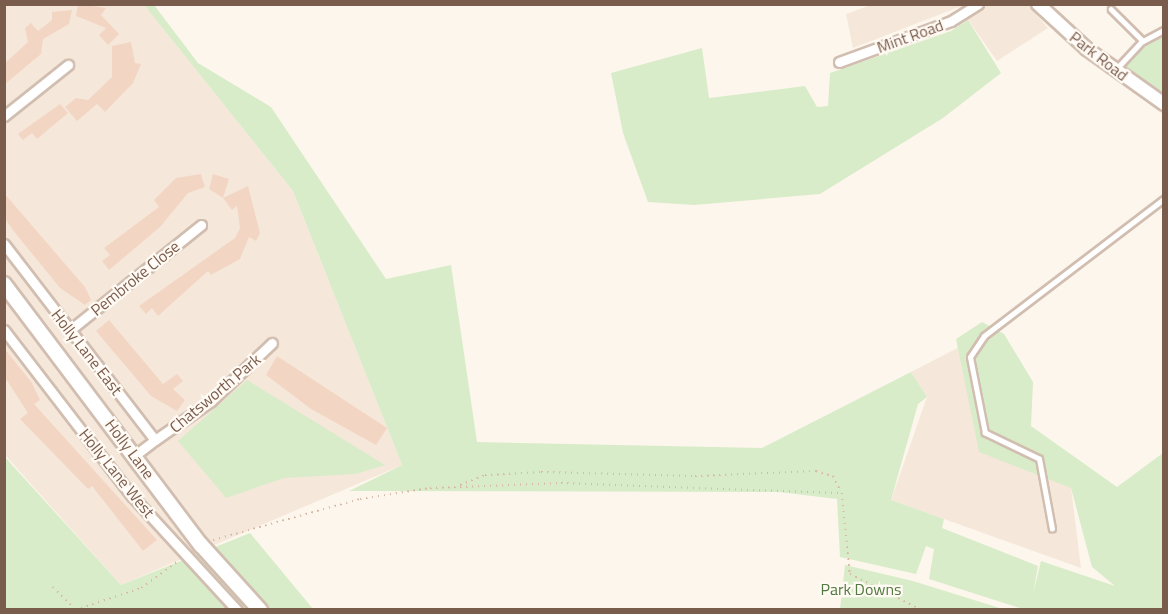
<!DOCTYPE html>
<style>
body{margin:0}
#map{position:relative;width:1168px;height:614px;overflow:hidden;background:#fdf6ec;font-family:"Titillium Web",sans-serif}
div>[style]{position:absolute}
.residential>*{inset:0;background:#f5e8da}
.green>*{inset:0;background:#d8ecc9}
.building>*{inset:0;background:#f3d5c3}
.path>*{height:1.5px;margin-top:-0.75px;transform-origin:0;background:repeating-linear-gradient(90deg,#d9b8a5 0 1.5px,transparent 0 6px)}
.roads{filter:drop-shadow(2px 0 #d1beb0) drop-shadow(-2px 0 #d1beb0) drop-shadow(0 2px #d1beb0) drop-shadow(0 -2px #d1beb0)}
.service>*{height:4.5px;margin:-2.25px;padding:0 2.25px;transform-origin:2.25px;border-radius:2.25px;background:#fff}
.minor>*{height:9px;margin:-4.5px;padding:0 4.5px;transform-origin:4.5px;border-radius:4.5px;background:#fff}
.tertiary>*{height:12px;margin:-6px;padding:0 6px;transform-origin:6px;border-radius:6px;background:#fff}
.secondary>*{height:14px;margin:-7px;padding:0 7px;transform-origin:7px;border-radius:7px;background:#fff}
span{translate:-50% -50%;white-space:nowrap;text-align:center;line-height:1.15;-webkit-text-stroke:4.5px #fffaf3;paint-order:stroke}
.street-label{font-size:16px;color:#7a5c4d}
.park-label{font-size:16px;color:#537a41}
.frame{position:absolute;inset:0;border:6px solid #7a5c4d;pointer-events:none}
</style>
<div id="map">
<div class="residential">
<div style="clip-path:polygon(4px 5px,144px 5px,293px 191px,402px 465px,121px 585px,5px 455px)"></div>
<div style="clip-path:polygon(871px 5px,1028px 5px,1048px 28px,997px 61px,959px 7px,853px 48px,846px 14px)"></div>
<div style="clip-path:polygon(975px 339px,983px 422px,1068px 463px,1081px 568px,891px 500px,927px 397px,911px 372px)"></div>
</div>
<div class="green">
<div style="clip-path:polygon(144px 5px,154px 5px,198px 63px,271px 107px,386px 279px,451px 265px,477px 442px,762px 448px,911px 372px,927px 397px,918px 404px,891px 500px,944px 519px,942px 528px,1038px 566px,1033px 594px,1041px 561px,1115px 586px,1092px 567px,1071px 488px,979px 452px,956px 339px,982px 322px,1004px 334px,1033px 382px,1031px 426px,1117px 487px,1163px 453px,1163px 609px,1023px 609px,929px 579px,934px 549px,926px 546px,916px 574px,840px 557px,837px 499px,779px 492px,349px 491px,402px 465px,293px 191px)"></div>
<div style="clip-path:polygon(968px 20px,1001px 73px,943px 118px,820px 194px,694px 205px,648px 202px,623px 133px,611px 73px,702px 48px,709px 98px,805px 86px,817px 107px,828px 106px,830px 73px,951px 31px)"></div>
<div style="clip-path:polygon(1163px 32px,1163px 95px,1123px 70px,1148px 39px)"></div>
<div style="clip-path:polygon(247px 380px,385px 465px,356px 474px,284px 478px,226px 498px,178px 441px)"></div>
<div style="clip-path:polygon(4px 456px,121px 585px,250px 533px,313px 609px,5px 609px)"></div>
<div style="clip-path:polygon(845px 565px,913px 581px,1003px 609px,840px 609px)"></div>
</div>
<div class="building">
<div style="clip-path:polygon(78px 4px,106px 8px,101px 15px,119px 34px,108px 45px,99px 35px,106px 28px,76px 16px)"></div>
<div style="clip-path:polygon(72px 10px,69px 24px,43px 39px,41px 54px,4px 85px,4px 64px,28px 42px,25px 28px,31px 23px,38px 31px,52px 20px,52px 12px)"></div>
<div style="clip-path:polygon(131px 42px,135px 63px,141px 64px,133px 83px,105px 112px,97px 104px,77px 121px,65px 107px,76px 98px,88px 100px,112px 77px,112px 46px)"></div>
<div style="clip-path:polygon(60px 104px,68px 113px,37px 139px,32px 133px,23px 140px,18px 134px)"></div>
<div style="clip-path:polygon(201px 174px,205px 187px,188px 193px,160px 227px,109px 270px,102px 261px,110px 255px,104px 248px,159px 207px,154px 200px,176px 178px)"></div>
<div style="clip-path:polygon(213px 174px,229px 179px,223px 198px,209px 189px)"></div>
<div style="clip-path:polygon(248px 186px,260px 233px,256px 241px,249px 237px,240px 259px,211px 275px,208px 271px,158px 316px,152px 308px,146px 314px,139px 306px,235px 238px,240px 228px,237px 206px,232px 210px,223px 198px)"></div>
<div style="clip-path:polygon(4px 193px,85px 287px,91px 300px,85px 305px,60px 288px,12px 229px,4px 217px)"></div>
<div style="clip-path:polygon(109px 320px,163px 384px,177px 374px,183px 381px,173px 389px,185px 400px,177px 411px,151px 396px,96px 331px)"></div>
<div style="clip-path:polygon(4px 348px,32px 383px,40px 400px,34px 404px,157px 540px,143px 551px,92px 486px,88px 489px,20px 419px,28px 413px,4px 376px)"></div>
<div style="clip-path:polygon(277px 356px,387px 428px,376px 445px,311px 409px,266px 375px)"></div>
</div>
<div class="path">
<div style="left:460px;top:485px;width:27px;rotate:-22deg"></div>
<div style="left:485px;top:475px;width:56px;rotate:-3.1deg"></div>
<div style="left:541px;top:472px;width:154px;rotate:1.5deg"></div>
<div style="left:695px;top:476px;width:121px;rotate:-2.4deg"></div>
<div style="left:816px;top:471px;width:18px;rotate:16deg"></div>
<div style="left:833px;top:476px;width:18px;rotate:63deg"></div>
<div style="left:213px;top:540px;width:153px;rotate:-15.6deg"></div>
<div style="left:360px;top:499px;width:71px;rotate:-8.9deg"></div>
<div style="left:430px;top:488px;width:131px;rotate:-2.2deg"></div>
<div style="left:561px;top:483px;width:276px;rotate:2.1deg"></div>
<div style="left:837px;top:493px;width:5px"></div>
<div style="left:842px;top:493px;width:81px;rotate:84.4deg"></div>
<div style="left:850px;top:574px;width:80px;rotate:26.6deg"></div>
<div style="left:53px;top:587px;width:30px;rotate:45deg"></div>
<div style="left:75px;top:610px;width:70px;rotate:-18.4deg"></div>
<div style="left:141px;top:588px;width:46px;rotate:-36.1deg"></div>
</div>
<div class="roads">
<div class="service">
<div style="left:1111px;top:9px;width:45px;rotate:45deg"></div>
<div style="left:1143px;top:41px;width:37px;rotate:133deg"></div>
<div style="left:1143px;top:41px;width:24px;rotate:-28deg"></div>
<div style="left:1052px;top:529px;width:71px;rotate:-100.5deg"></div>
<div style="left:1039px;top:459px;width:60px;rotate:-154.3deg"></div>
<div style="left:985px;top:433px;width:77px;rotate:-101.2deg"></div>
<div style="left:970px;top:357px;width:25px;rotate:-56deg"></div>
<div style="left:984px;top:336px;width:226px;rotate:-37.3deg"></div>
</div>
<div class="minor">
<div style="left:839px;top:62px;width:119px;rotate:-20.1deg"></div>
<div style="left:951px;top:21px;width:32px;rotate:-32deg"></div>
<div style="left:4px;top:116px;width:82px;rotate:-38.6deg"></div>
<div style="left:4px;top:244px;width:247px;rotate:52.4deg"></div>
<div style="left:155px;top:440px;width:25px;rotate:143deg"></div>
<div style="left:4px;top:330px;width:210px;rotate:52.4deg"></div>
<div style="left:132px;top:496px;width:155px;rotate:47.4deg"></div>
<div style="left:70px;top:330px;width:168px;rotate:-38.7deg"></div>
<div style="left:155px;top:440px;width:68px;rotate:-34.9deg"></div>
<div style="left:211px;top:401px;width:84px;rotate:-43.6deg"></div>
</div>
<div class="tertiary">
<div style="left:1038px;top:4px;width:67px;rotate:42.6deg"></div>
<div style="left:1087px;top:49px;width:95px;rotate:35.5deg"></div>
</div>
<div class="secondary">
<div style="left:4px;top:284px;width:327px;rotate:53deg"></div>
<div style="left:201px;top:545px;width:88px;rotate:47.8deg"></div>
</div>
</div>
<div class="street-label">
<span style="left:910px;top:36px;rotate:-20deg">Mint Road</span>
<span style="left:1099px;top:56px;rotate:38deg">Park Road</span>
<span style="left:135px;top:278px;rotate:-39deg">Pembroke Close</span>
<span style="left:87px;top:352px;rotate:52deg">Holly Lane East</span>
<span style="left:215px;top:393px;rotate:-40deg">Chatsworth Park</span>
<span style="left:130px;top:449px;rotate:53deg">Holly Lane</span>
<span style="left:117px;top:473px;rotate:51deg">Holly Lane West</span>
</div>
<div class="park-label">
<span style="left:861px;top:589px">Park Downs</span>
</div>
<div class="frame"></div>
</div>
